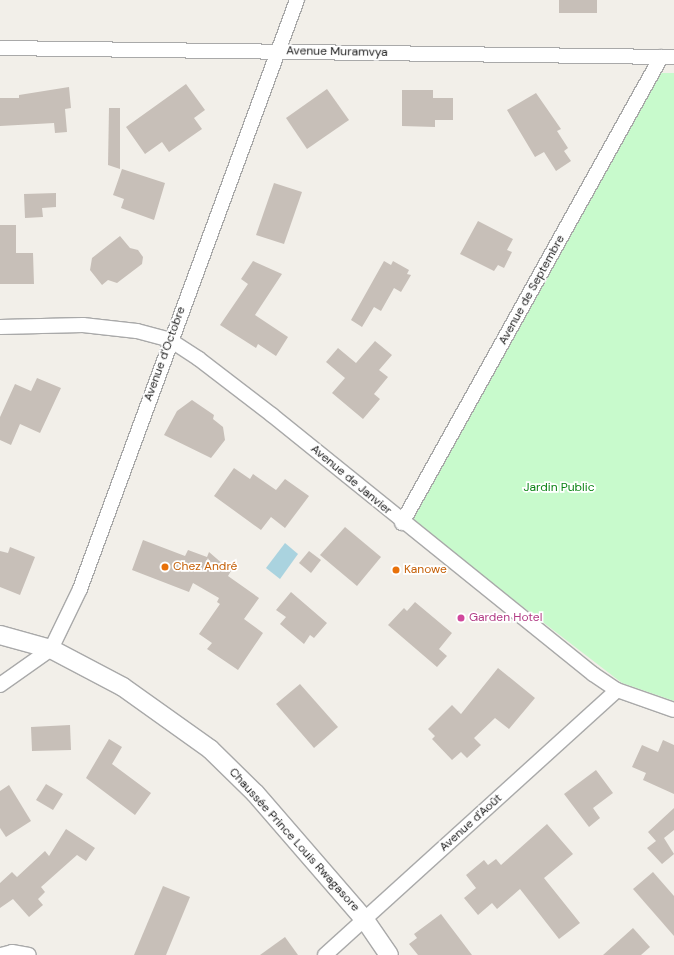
<!DOCTYPE html>
<meta charset="utf-8">
<style>
body{margin:0}
#map{position:relative;width:674px;height:955px;overflow:hidden;background:#f2efe9;font-family:"DM Sans",sans-serif}
div>[style]{position:absolute}
.park>*{inset:0;background:#c8facc}
.water>*{inset:0;background:#aad3df}
.building>*{inset:0;background:#c7bfb8}
.roads{filter:drop-shadow(1px 0 #a9a9a9) drop-shadow(-1px 0 #a9a9a9) drop-shadow(0 1px #a9a9a9) drop-shadow(0 -1px #a9a9a9)}
.minor>*{height:14px;margin:-7px;padding:0 7px;transform-origin:7px;border-radius:7px;background:#fff}
.tertiary>*{height:18px;margin:-9px;padding:0 9px;transform-origin:9px;border-radius:9px;background:#fff}
.dots>*{width:11px;height:11px;translate:-50% -50%;box-sizing:border-box;border:2px solid #fff;border-radius:50%}
span{translate:-50% -50%;white-space:nowrap;text-align:center;line-height:1.15;-webkit-text-stroke:3.5px #fff;paint-order:stroke}
.street-label{font-size:12px;color:#222}
.park-label{font-size:12px;color:#0c8416}
.food-label{font-size:12px;color:#c56008}
.left{translate:0 -50%;text-align:left}
.hotel-label{font-size:12px;color:#b23c85}
</style>
<div id="map">
<div class="park">
<div style="clip-path:polygon(659px 73px,674px 73px,674px 701px,622px 683px,409px 519px)"></div>
</div>
<div class="water">
<div style="clip-path:polygon(285px 543px,298px 554px,280px 579px,266px 568px)"></div>
</div>
<div class="building">
<div style="clip-path:polygon(559px 0,597px 0,597px 13px,559px 13px)"></div>
<div style="clip-path:polygon(186px 84px,205px 110px,194px 118px,202px 129px,169px 152px,162px 142px,145px 154px,126px 127px)"></div>
<div style="clip-path:polygon(69px 87px,71px 108px,65px 109px,67px 132px,55px 133px,54px 123px,0 126px,0 98px,19px 98px,19px 95px)"></div>
<div style="clip-path:polygon(327px 89px,349px 120px,307px 149px,286px 118px)"></div>
<div style="clip-path:polygon(402px 90px,433px 90px,433px 98px,453px 98px,453px 120px,435px 120px,435px 127px,402px 126px)"></div>
<div style="clip-path:polygon(536px 93px,561px 129px,557px 131px,568px 148px,564px 151px,571px 161px,556px 171px,544px 152px,535px 157px,507px 110px)"></div>
<div style="clip-path:polygon(109px 108px,120px 108px,120px 169px,108px 165px)"></div>
<div style="clip-path:polygon(122px 169px,165px 183px,154px 220px,121px 208px,124px 199px,113px 195px)"></div>
<div style="clip-path:polygon(274px 183px,302px 192px,284px 244px,256px 235px)"></div>
<div style="clip-path:polygon(56px 193px,56px 207px,42px 208px,43px 217px,25px 218px,24px 194px)"></div>
<div style="clip-path:polygon(478px 221px,513px 239px,507px 250px,512px 252px,504px 268px,498px 265px,494px 271px,460px 254px)"></div>
<div style="clip-path:polygon(0 225px,16px 225px,16px 253px,33px 253px,34px 284px,0 284px)"></div>
<div style="clip-path:polygon(120px 236px,130px 248px,138px 250px,143px 257px,142px 264px,117px 283px,108px 280px,102px 285px,90px 270px,92px 258px)"></div>
<div style="clip-path:polygon(253px 261px,282px 274px,255px 315px,288px 337px,276px 356px,258px 344px,256px 348px,220px 325px,248px 284px,241px 279px)"></div>
<div style="clip-path:polygon(384px 261px,391px 265px,393px 261px,409px 270px,407px 274px,411px 275px,401px 292px,394px 288px,381px 311px,374px 307px,362px 327px,351px 320px)"></div>
<div style="clip-path:polygon(375px 341px,392px 355px,379px 370px,388px 377px,374px 394px,380px 399px,363px 419px,332px 393px,345px 378px,326px 362px,338px 348px,356px 363px)"></div>
<div style="clip-path:polygon(37px 378px,61px 388px,40px 433px,20px 424px,11px 445px,0 440px,0 417px,15px 384px,31px 391px)"></div>
<div style="clip-path:polygon(192px 400px,214px 415px,213px 419px,223px 427px,225px 440px,211px 458px,164px 435px,177px 411px)"></div>
<div style="clip-path:polygon(234px 468px,250px 479px,253px 474px,276px 490px,285px 479px,309px 496px,285px 528px,271px 517px,261px 530px,214px 496px)"></div>
<div style="clip-path:polygon(345px 527px,381px 557px,357px 586px,320px 555px)"></div>
<div style="clip-path:polygon(143px 540px,185px 556px,188px 550px,207px 557px,209px 552px,231px 571px,228px 576px,259px 598px,244px 619px,263px 633px,238px 670px,207px 649px,212px 643px,199px 634px,220px 604px,217px 602px,219px 598px,193px 583px,189px 592px,132px 570px)"></div>
<div style="clip-path:polygon(10px 547px,35px 557px,20px 595px,0 587px,0 551px,8px 553px)"></div>
<div style="clip-path:polygon(309px 551px,321px 560px,311px 573px,299px 563px)"></div>
<div style="clip-path:polygon(291px 592px,327px 623px,314px 638px,310px 635px,304px 644px,280px 624px,286px 617px,276px 610px)"></div>
<div style="clip-path:polygon(415px 602px,452px 633px,439px 649px,447px 656px,437px 667px,388px 625px,404px 608px,407px 611px)"></div>
<div style="clip-path:polygon(498px 668px,535px 698px,509px 729px,495px 718px,474px 738px,481px 745px,467px 758px,461px 752px,452px 760px,432px 739px,435px 736px,428px 729px,452px 705px,461px 714px)"></div>
<div style="clip-path:polygon(300px 684px,338px 727px,314px 748px,276px 704px)"></div>
<div style="clip-path:polygon(70px 725px,71px 750px,32px 751px,31px 727px)"></div>
<div style="clip-path:polygon(109px 739px,122px 747px,112px 764px,151px 793px,135px 815px,86px 778px)"></div>
<div style="clip-path:polygon(663px 740px,674px 745px,674px 794px,643px 780px,646px 773px,632px 767px,642px 745px,658px 752px)"></div>
<div style="clip-path:polygon(596px 770px,613px 793px,593px 808px,600px 818px,589px 827px,564px 794px)"></div>
<div style="clip-path:polygon(46px 784px,63px 794px,53px 810px,36px 800px)"></div>
<div style="clip-path:polygon(9px 785px,31px 821px,6px 837px,0 828px,0 791px)"></div>
<div style="clip-path:polygon(674px 808px,674px 830px,664px 838px,674px 854px,662px 864px,647px 848px,656px 841px,648px 832px)"></div>
<div style="clip-path:polygon(547px 824px,573px 854px,544px 878px,580px 923px,559px 939px,520px 889px,497px 909px,492px 903px,478px 915px,464px 898px,476px 888px,466px 875px,484px 860px,488px 865px,496px 859px,501px 865px)"></div>
<div style="clip-path:polygon(66px 829px,95px 848px,86px 861px,77px 855px,41px 887px,45px 892px,38px 899px,43px 905px,29px 917px,13px 899px,0 908px,0 883px,12px 872px,17px 877px,45px 851px,49px 856px)"></div>
<div style="clip-path:polygon(653px 872px,674px 896px,674px 936px,633px 889px)"></div>
<div style="clip-path:polygon(163px 886px,190px 897px,166px 955px,134px 955px)"></div>
<div style="clip-path:polygon(441px 914px,450px 926px,472px 955px,418px 955px,409px 944px,417px 938px,414px 934px)"></div>
<div style="clip-path:polygon(633px 928px,650px 947px,641px 955px,603px 955px)"></div>
<div style="clip-path:polygon(285px 937px,298px 955px,260px 955px)"></div>
</div>
<div class="roads">
<div class="minor">
<div style="left:0;top:48px;width:674px;rotate:0.77deg"></div>
<div style="left:0;top:327px;width:83px;rotate:-1.4deg"></div>
<div style="left:83px;top:325px;width:54px;rotate:6.3deg"></div>
<div style="left:137px;top:331px;width:34px;rotate:15deg"></div>
<div style="left:170px;top:340px;width:35px;rotate:33deg"></div>
<div style="left:199px;top:359px;width:92px;rotate:37.5deg"></div>
<div style="left:272px;top:415px;width:412px;rotate:38.9deg"></div>
<div style="left:593px;top:674px;width:29px;rotate:34deg"></div>
<div style="left:617px;top:690px;width:60px;rotate:19.3deg"></div>
<div style="left:402px;top:523px;width:533px;rotate:-60.93deg"></div>
<div style="left:0;top:685px;width:62px;rotate:-35.2deg"></div>
<div style="left:51px;top:649px;width:67px;rotate:-64.2deg"></div>
<div style="left:80px;top:589px;width:628px;rotate:-69.78deg"></div>
<div style="left:1px;top:955px;width:11px;rotate:-15deg"></div>
<div style="left:12px;top:952px;width:17px;rotate:10deg"></div>
<div style="left:325px;top:955px;width:394px;rotate:-42.2deg"></div>
</div>
<div class="tertiary">
<div style="left:0;top:635px;width:53px;rotate:15.4deg"></div>
<div style="left:51px;top:649px;width:81px;rotate:27.8deg"></div>
<div style="left:123px;top:687px;width:107px;rotate:35.5deg"></div>
<div style="left:210px;top:749px;width:63px;rotate:44.4deg"></div>
<div style="left:255px;top:793px;width:168px;rotate:49.1deg"></div>
<div style="left:365px;top:920px;width:42px;rotate:55.6deg"></div>
</div>
</div>
<div class="dots">
<div style="left:165px;top:567px;background:#e8710a"></div>
<div style="left:396px;top:570px;background:#e8710a"></div>
<div style="left:461px;top:618px;background:#d1479c"></div>
</div>
<div class="street-label">
<span style="left:337px;top:52px;rotate:1deg">Avenue Muramvya</span>
<span style="left:532px;top:290px;rotate:-61deg">Avenue de Septembre</span>
<span style="left:165px;top:354px;rotate:-70deg">Avenue d'Octobre</span>
<span style="left:351px;top:480px;rotate:40deg">Avenue de Janvier</span>
<span style="left:471px;top:823px;rotate:-42deg">Avenue d'Août</span>
<span style="left:294px;top:840px;rotate:48deg">Chaussée Prince Louis Rwagasore</span>
</div>
<div class="park-label">
<span style="left:559px;top:488px">Jardin Public</span>
</div>
<div class="food-label">
<span class="left" style="left:173px;top:567px">Chez André</span>
<span class="left" style="left:404px;top:570px">Kanowe</span>
</div>
<div class="hotel-label">
<span class="left" style="left:469px;top:618px">Garden Hotel</span>
</div>
</div>
